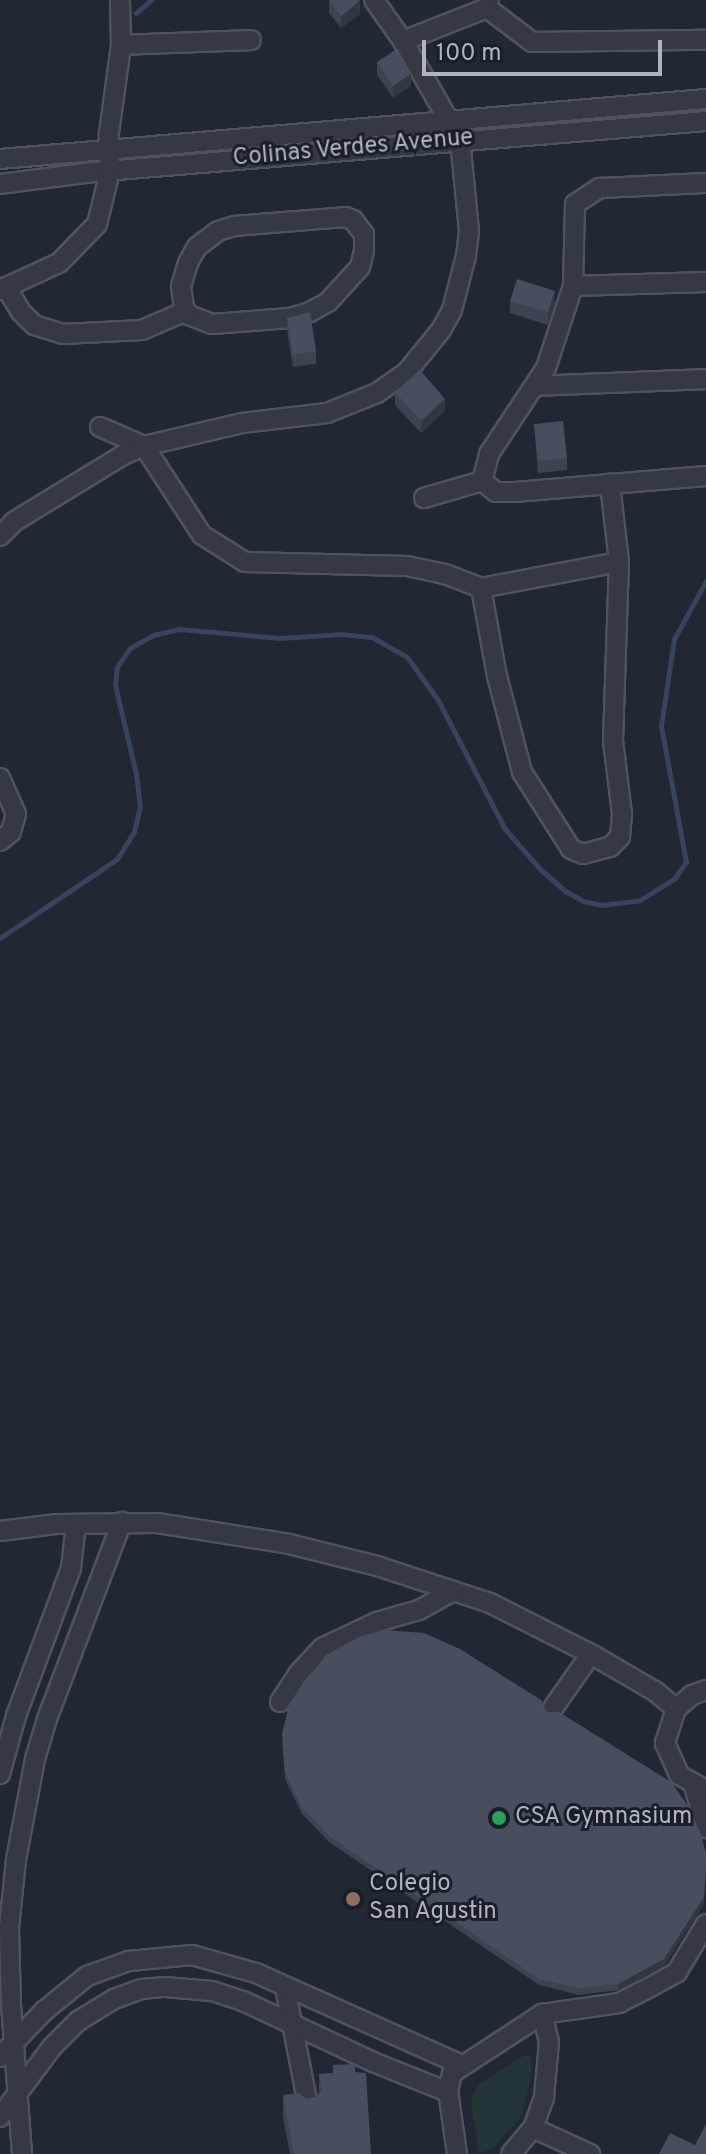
<!DOCTYPE html>
<style>
body{margin:0}
#map{position:relative;width:706px;height:2154px;overflow:hidden;background:#212733;font-family:Overpass,sans-serif}
div>[style]{position:absolute}
.green>*{inset:0;background:#253537}
.stream>*{height:5px;margin:-2.5px;padding:0 2.5px;transform-origin:2.5px;border-radius:2.5px;background:#37445b}
.roads{filter:drop-shadow(2px 0 #4e545f) drop-shadow(-2px 0 #4e545f) drop-shadow(0 2px #4e545f) drop-shadow(0 -2px #4e545f)}
.minor>*{height:18px;margin:-9px;padding:0 9px;transform-origin:9px;border-radius:9px;background:#343944}
.wall>*{inset:0;background:#3d4350}
.shaded-wall>*{inset:0;background:#323741}
.building>*{inset:0;background:#474e5d}
.dots>*{width:22px;height:22px;translate:-50% -50%;box-sizing:border-box;border:4px solid #191e28;border-radius:50%}
span{translate:-50% -50%;white-space:nowrap;text-align:center;line-height:1.15;-webkit-text-stroke:6px #191e28;paint-order:stroke}
.street-label{font-size:24px;color:#aeb4c1}
.poi-label{font-size:24px;color:#aeb4c1}
.left{translate:0 -50%;text-align:left}
.scale{position:absolute;left:422px;top:40px;width:240px;height:36px;box-sizing:border-box;border:4px solid #aeb4c1;border-top:0;padding-left:10px;font-size:24px;line-height:28px;white-space:nowrap;color:#aeb4c1;-webkit-text-stroke:6px #191e28;paint-order:stroke}
</style>
<div id="map">
<div class="green">
<div style="clip-path:polygon(525px 2055px,531px 2057px,531px 2077px,522px 2116px,493px 2148px,479px 2154px,471px 2104px,473px 2092px,479px 2084px)"></div>
</div>
<div class="stream">
<div style="left:136px;top:13px;width:20px;rotate:-41deg"></div>
<div style="left:0;top:938px;width:141px;rotate:-34deg"></div>
<div style="left:117px;top:859px;width:32px;rotate:-58deg"></div>
<div style="left:134px;top:832px;width:26px;rotate:-77deg"></div>
<div style="left:140px;top:807px;width:33px;rotate:-97deg"></div>
<div style="left:136px;top:774px;width:91px;rotate:-103.3deg"></div>
<div style="left:115px;top:685px;width:18px;rotate:-84deg"></div>
<div style="left:117px;top:667px;width:23px;rotate:-56deg"></div>
<div style="left:130px;top:648px;width:26px;rotate:-29deg"></div>
<div style="left:153px;top:635px;width:27px;rotate:-13deg"></div>
<div style="left:179px;top:629px;width:101px;rotate:5.1deg"></div>
<div style="left:280px;top:638px;width:61px;rotate:-3.8deg"></div>
<div style="left:341px;top:634px;width:31px;rotate:6deg"></div>
<div style="left:372px;top:637px;width:40px;rotate:29.7deg"></div>
<div style="left:407px;top:657px;width:53px;rotate:54.2deg"></div>
<div style="left:438px;top:700px;width:145px;rotate:62.6deg"></div>
<div style="left:505px;top:829px;width:55px;rotate:48.7deg"></div>
<div style="left:541px;top:870px;width:32px;rotate:41deg"></div>
<div style="left:565px;top:891px;width:21px;rotate:29deg"></div>
<div style="left:583px;top:901px;width:19px;rotate:12deg"></div>
<div style="left:602px;top:905px;width:38px;rotate:-7deg"></div>
<div style="left:640px;top:900px;width:40px;rotate:-32deg"></div>
<div style="left:674px;top:879px;width:21px;rotate:-55deg"></div>
<div style="left:686px;top:862px;width:138px;rotate:-100.4deg"></div>
<div style="left:661px;top:726px;width:88px;rotate:-81.5deg"></div>
<div style="left:674px;top:639px;width:66px;rotate:-61.1deg"></div>
</div>
<div class="roads">
<div class="minor">
<div style="left:489px;top:0;width:8px;rotate:104deg"></div>
<div style="left:487px;top:8px;width:56px;rotate:37.1deg"></div>
<div style="left:532px;top:42px;width:174px;rotate:-0.7deg"></div>
<div style="left:403px;top:41px;width:90px;rotate:-21.4deg"></div>
<div style="left:121px;top:45px;width:130px;rotate:-2.2deg"></div>
<div style="left:0;top:159px;width:709px;rotate:-4.86deg"></div>
<div style="left:0;top:184px;width:95px;rotate:-7.3deg"></div>
<div style="left:94px;top:172px;width:614px;rotate:-4.76deg"></div>
<div style="left:345px;top:217px;width:9px;rotate:21deg"></div>
<div style="left:353px;top:220px;width:18px;rotate:52deg"></div>
<div style="left:364px;top:234px;width:17px;rotate:90deg"></div>
<div style="left:364px;top:251px;width:16px;rotate:104deg"></div>
<div style="left:360px;top:267px;width:47px;rotate:132.4deg"></div>
<div style="left:328px;top:302px;width:21px;rotate:151deg"></div>
<div style="left:310px;top:312px;width:21px;rotate:163deg"></div>
<div style="left:290px;top:318px;width:78px;rotate:175.6deg"></div>
<div style="left:212px;top:324px;width:26px;rotate:-159deg"></div>
<div style="left:188px;top:315px;width:8px;rotate:-120deg"></div>
<div style="left:184px;top:308px;width:22px;rotate:-98deg"></div>
<div style="left:181px;top:286px;width:24px;rotate:-73deg"></div>
<div style="left:188px;top:263px;width:18px;rotate:-61deg"></div>
<div style="left:197px;top:247px;width:26px;rotate:-37deg"></div>
<div style="left:218px;top:231px;width:17px;rotate:-17deg"></div>
<div style="left:234px;top:226px;width:111px;rotate:-4.6deg"></div>
<div style="left:573px;top:286px;width:133px;rotate:-1.7deg"></div>
<div style="left:6px;top:287px;width:29px;rotate:59deg"></div>
<div style="left:21px;top:312px;width:18px;rotate:45deg"></div>
<div style="left:34px;top:325px;width:30px;rotate:17deg"></div>
<div style="left:63px;top:334px;width:79px;rotate:-2.9deg"></div>
<div style="left:142px;top:330px;width:48px;rotate:-23.4deg"></div>
<div style="left:0;top:290px;width:65px;rotate:-24.6deg"></div>
<div style="left:59px;top:263px;width:54px;rotate:-45.7deg"></div>
<div style="left:97px;top:224px;width:55px;rotate:-76.2deg"></div>
<div style="left:110px;top:171px;width:38px;rotate:-92deg"></div>
<div style="left:109px;top:133px;width:89px;rotate:-82.2deg"></div>
<div style="left:121px;top:45px;width:45px;rotate:-91.3deg"></div>
<div style="left:535px;top:386px;width:171px;rotate:-2.3deg"></div>
<div style="left:100px;top:427px;width:48px;rotate:23.4deg"></div>
<div style="left:144px;top:446px;width:101px;rotate:-13.2deg"></div>
<div style="left:242px;top:423px;width:86px;rotate:-6.7deg"></div>
<div style="left:327px;top:413px;width:54px;rotate:-21.8deg"></div>
<div style="left:377px;top:393px;width:35px;rotate:-35deg"></div>
<div style="left:406px;top:373px;width:55px;rotate:-50.9deg"></div>
<div style="left:441px;top:330px;width:23px;rotate:-61deg"></div>
<div style="left:452px;top:310px;width:56px;rotate:-75.5deg"></div>
<div style="left:466px;top:256px;width:25px;rotate:-83deg"></div>
<div style="left:469px;top:231px;width:91px;rotate:-95.6deg"></div>
<div style="left:460px;top:140px;width:114px;rotate:-119.9deg"></div>
<div style="left:403px;top:41px;width:50px;rotate:-125.3deg"></div>
<div style="left:482px;top:481px;width:18px;rotate:38deg"></div>
<div style="left:496px;top:492px;width:19px"></div>
<div style="left:515px;top:492px;width:192px;rotate:-4.8deg"></div>
<div style="left:424px;top:498px;width:60px;rotate:-16.3deg"></div>
<div style="left:482px;top:481px;width:28px;rotate:-75deg"></div>
<div style="left:489px;top:454px;width:103px;rotate:-56.5deg"></div>
<div style="left:546px;top:368px;width:86px;rotate:-71.8deg"></div>
<div style="left:573px;top:286px;width:82px;rotate:-88.6deg"></div>
<div style="left:575px;top:204px;width:30px;rotate:-33deg"></div>
<div style="left:600px;top:188px;width:106px;rotate:-2.7deg"></div>
<div style="left:0;top:536px;width:21px;rotate:-45deg"></div>
<div style="left:15px;top:521px;width:127px;rotate:-31.4deg"></div>
<div style="left:123px;top:455px;width:23px;rotate:-23deg"></div>
<div style="left:144px;top:446px;width:106px;rotate:56.9deg"></div>
<div style="left:202px;top:535px;width:51px;rotate:32.1deg"></div>
<div style="left:245px;top:562px;width:162px;rotate:1.4deg"></div>
<div style="left:407px;top:566px;width:39px;rotate:12deg"></div>
<div style="left:445px;top:574px;width:39px;rotate:21deg"></div>
<div style="left:481px;top:588px;width:89px;rotate:79.7deg"></div>
<div style="left:497px;top:676px;width:99px;rotate:75.4deg"></div>
<div style="left:522px;top:772px;width:91px;rotate:57.5deg"></div>
<div style="left:571px;top:849px;width:13px;rotate:23deg"></div>
<div style="left:583px;top:854px;width:28px;rotate:-15deg"></div>
<div style="left:610px;top:847px;width:14px;rotate:-45deg"></div>
<div style="left:620px;top:837px;width:23px;rotate:-85deg"></div>
<div style="left:622px;top:814px;width:74px;rotate:-97deg"></div>
<div style="left:613px;top:741px;width:179px;rotate:-88.1deg"></div>
<div style="left:619px;top:562px;width:79px;rotate:-96.6deg"></div>
<div style="left:481px;top:588px;width:140px;rotate:-10.7deg"></div>
<div style="left:0;top:778px;width:39px;rotate:66deg"></div>
<div style="left:16px;top:814px;width:19px;rotate:106deg"></div>
<div style="left:11px;top:832px;width:14px;rotate:141deg"></div>
<div style="left:0;top:1531px;width:56px;rotate:-7.1deg"></div>
<div style="left:56px;top:1524px;width:101px;rotate:-0.6deg"></div>
<div style="left:157px;top:1523px;width:134px;rotate:9deg"></div>
<div style="left:289px;top:1544px;width:91px;rotate:14deg"></div>
<div style="left:377px;top:1566px;width:119px;rotate:18.1deg"></div>
<div style="left:490px;top:1603px;width:113px;rotate:26.8deg"></div>
<div style="left:591px;top:1654px;width:75px;rotate:30.3deg"></div>
<div style="left:656px;top:1692px;width:26px;rotate:40deg"></div>
<div style="left:706px;top:1690px;width:15px;rotate:160deg"></div>
<div style="left:692px;top:1695px;width:21px;rotate:139deg"></div>
<div style="left:676px;top:1709px;width:36px;rotate:108deg"></div>
<div style="left:665px;top:1743px;width:35px;rotate:66deg"></div>
<div style="left:679px;top:1775px;width:31px;rotate:29deg"></div>
<div style="left:280px;top:1702px;width:33px;rotate:-57deg"></div>
<div style="left:298px;top:1674px;width:35px;rotate:-47deg"></div>
<div style="left:322px;top:1648px;width:61px;rotate:-25.3deg"></div>
<div style="left:377px;top:1622px;width:44px;rotate:-15.9deg"></div>
<div style="left:419px;top:1610px;width:39px;rotate:-29deg"></div>
<div style="left:553px;top:1708px;width:66px;rotate:-54.9deg"></div>
<div style="left:0;top:1774px;width:60px;rotate:-74.6deg"></div>
<div style="left:16px;top:1716px;width:158px;rotate:-69.6deg"></div>
<div style="left:71px;top:1568px;width:44px;rotate:-83.5deg"></div>
<div style="left:694px;top:1786px;width:44px;rotate:74.1deg"></div>
<div style="left:285px;top:1987px;width:126px;rotate:79deg"></div>
<div style="left:0;top:2057px;width:64px;rotate:-46.3deg"></div>
<div style="left:44px;top:2011px;width:55px;rotate:-39.1deg"></div>
<div style="left:87px;top:1976px;width:45px;rotate:-19.7deg"></div>
<div style="left:129px;top:1961px;width:63px;rotate:-5.4deg"></div>
<div style="left:192px;top:1955px;width:66px;rotate:15.7deg"></div>
<div style="left:256px;top:1973px;width:226px;rotate:24.1deg"></div>
<div style="left:0;top:2117px;width:87px;rotate:-53.4deg"></div>
<div style="left:52px;top:2047px;width:37px;rotate:-45deg"></div>
<div style="left:78px;top:2021px;width:42px;rotate:-31.4deg"></div>
<div style="left:114px;top:1999px;width:29px;rotate:-20deg"></div>
<div style="left:141px;top:1989px;width:24px;rotate:-5deg"></div>
<div style="left:165px;top:1987px;width:47px;rotate:4.9deg"></div>
<div style="left:212px;top:1991px;width:33px;rotate:18deg"></div>
<div style="left:243px;top:2001px;width:144px;rotate:25.1deg"></div>
<div style="left:373px;top:2062px;width:81px;rotate:21.8deg"></div>
<div style="left:533px;top:2128px;width:63px;rotate:24.5deg"></div>
<div style="left:22px;top:2154px;width:149px;rotate:-94.2deg"></div>
<div style="left:11px;top:2005px;width:78px;rotate:-91.5deg"></div>
<div style="left:9px;top:1927px;width:67px;rotate:-84deg"></div>
<div style="left:16px;top:1860px;width:103px;rotate:-79.3deg"></div>
<div style="left:35px;top:1759px;width:42px;rotate:-73.3deg"></div>
<div style="left:47px;top:1719px;width:211px;rotate:-69.2deg"></div>
<div style="left:457px;top:2154px;width:64px;rotate:-98.1deg"></div>
<div style="left:448px;top:2091px;width:18px;rotate:-77deg"></div>
<div style="left:452px;top:2073px;width:108px;rotate:-33.2deg"></div>
<div style="left:542px;top:2014px;width:78px;rotate:-8.1deg"></div>
<div style="left:619px;top:2003px;width:29px;rotate:-27deg"></div>
<div style="left:645px;top:1990px;width:37px;rotate:-29deg"></div>
<div style="left:677px;top:1972px;width:56px;rotate:-58.9deg"></div>
<div style="left:511px;top:2154px;width:34px;rotate:-50deg"></div>
<div style="left:533px;top:2128px;width:33px;rotate:-70deg"></div>
<div style="left:544px;top:2097px;width:55px;rotate:-84.8deg"></div>
<div style="left:549px;top:2042px;width:29px;rotate:-104deg"></div>
</div>
</div>
<div class="wall">
<div style="clip-path:polygon(329px 1px,360px 14px,341px 28px,329px 13px)"></div>
<div style="clip-path:polygon(377px 62px,411px 86px,393px 98px,377px 75px)"></div>
<div style="clip-path:polygon(510px 301px,555px 303px,548px 325px,510px 313px)"></div>
<div style="clip-path:polygon(287px 318px,316px 351px,316px 364px,293px 367px,287px 330px)"></div>
<div style="clip-path:polygon(395px 392px,445px 411px,421px 433px,395px 405px)"></div>
<div style="clip-path:polygon(534px 424px,567px 458px,567px 470px,538px 473px)"></div>
<div style="clip-path:polygon(547px 1712px,704px 1904px,664px 1966px,618px 1990px,579px 1995px,539px 1985px,329px 1842px,302px 1814px,285px 1779px,282px 1739px)"></div>
<div style="clip-path:polygon(355px 2072px,371px 2154px,290px 2154px,283px 2118px,283px 2095px,306px 2099px,316px 2097px,319px 2094px,319px 2074px)"></div>
</div>
<div class="shaded-wall">
<div style="clip-path:polygon(360px 1px,360px 14px,341px 28px,341px 16px)"></div>
<div style="clip-path:polygon(411px 74px,411px 86px,393px 98px,393px 86px)"></div>
<div style="clip-path:polygon(555px 291px,555px 303px,548px 325px,548px 312px)"></div>
<div style="clip-path:polygon(445px 399px,445px 411px,421px 433px,421px 421px)"></div>
<div style="clip-path:polygon(706px 1868px,704px 1904px,664px 1966px,618px 1990px,618px 1984px)"></div>
</div>
<div class="building">
<div style="clip-path:polygon(330px 0,358px 0,360px 1px,341px 16px,329px 1px)"></div>
<div style="clip-path:polygon(395px 50px,411px 74px,393px 86px,377px 62px)"></div>
<div style="clip-path:polygon(517px 279px,555px 291px,548px 312px,510px 301px)"></div>
<div style="clip-path:polygon(310px 312px,316px 351px,293px 355px,287px 318px)"></div>
<div style="clip-path:polygon(420px 370px,445px 399px,421px 421px,395px 392px)"></div>
<div style="clip-path:polygon(563px 421px,567px 458px,538px 461px,534px 424px)"></div>
<div style="clip-path:polygon(385px 1630px,424px 1633px,460px 1649px,541px 1700px,547px 1712px,559px 1712px,671px 1782px,689px 1807px,700px 1832px,706px 1853px,706px 1868px,704px 1897px,664px 1959px,618px 1984px,579px 1988px,539px 1979px,329px 1836px,302px 1808px,285px 1772px,282px 1733px,290px 1702px,326px 1655px,361px 1636px)"></div>
<div style="clip-path:polygon(355px 2064px,355px 2072px,366px 2073px,371px 2154px,294px 2154px,283px 2095px,299px 2093px,306px 2099px,316px 2097px,322px 2090px,319px 2074px,333px 2073px,333px 2065px)"></div>
<div style="clip-path:polygon(706px 2124px,706px 2154px,659px 2154px,670px 2133px,695px 2145px)"></div>
</div>
<div class="dots">
<div style="left:499px;top:1818px;background:#2e9e5b"></div>
<div style="left:353px;top:1899px;background:#8d6e63"></div>
</div>
<div class="street-label">
<span style="left:353px;top:149px;rotate:-5deg">Colinas Verdes Avenue</span>
</div>
<div class="poi-label">
<span class="left" style="left:515px;top:1818px">CSA Gymnasium</span>
<span class="left" style="left:369px;top:1899px">Colegio<br>San Agustin</span>
</div>
<div class="scale">100 m</div>
</div>
